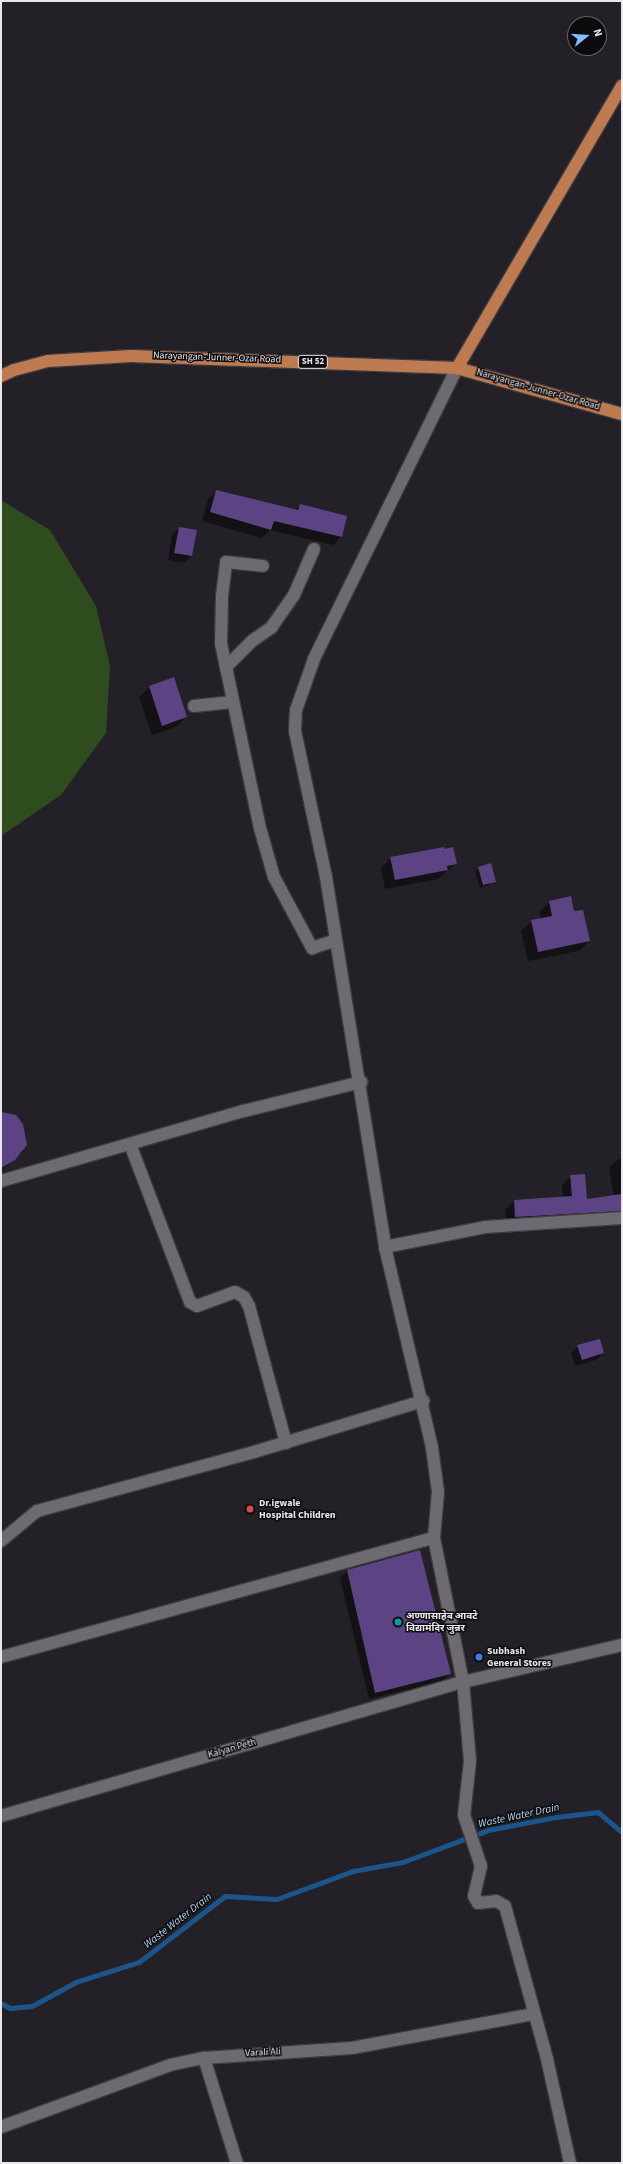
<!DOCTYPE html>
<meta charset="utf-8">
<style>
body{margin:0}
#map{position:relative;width:623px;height:2164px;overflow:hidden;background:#232127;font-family:"Source Sans 3","Noto Sans Devanagari",sans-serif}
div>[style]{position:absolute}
.green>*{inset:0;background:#2e4c1e}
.shadow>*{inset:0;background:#0007}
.stream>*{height:4.5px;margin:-2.25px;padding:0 2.25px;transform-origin:2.25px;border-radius:2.25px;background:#1d558a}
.building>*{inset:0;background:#5c4484}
.roads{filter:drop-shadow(1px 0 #3d3b40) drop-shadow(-1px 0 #3d3b40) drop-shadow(0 1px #3d3b40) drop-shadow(0 -1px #3d3b40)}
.minor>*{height:12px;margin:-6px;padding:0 6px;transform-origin:6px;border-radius:6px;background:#6d6b71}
.major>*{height:12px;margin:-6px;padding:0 6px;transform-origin:6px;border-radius:6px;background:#be7b52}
.dots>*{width:11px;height:11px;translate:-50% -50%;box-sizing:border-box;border:2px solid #0c0b0e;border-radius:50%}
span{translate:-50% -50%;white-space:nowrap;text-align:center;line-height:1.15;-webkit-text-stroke:3px #0c0b0e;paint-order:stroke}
.shield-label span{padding:1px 3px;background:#0c0b0e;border:1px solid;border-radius:3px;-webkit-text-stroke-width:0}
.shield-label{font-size:9px;color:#e9e7eb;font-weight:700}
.street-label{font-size:10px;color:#e9e7eb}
.poi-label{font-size:10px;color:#e9e7eb;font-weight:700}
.left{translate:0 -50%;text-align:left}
.water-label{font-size:11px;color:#b6d3f2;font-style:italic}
.frame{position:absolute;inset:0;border:2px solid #e9e7eb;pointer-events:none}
.north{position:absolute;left:567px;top:16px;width:40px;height:40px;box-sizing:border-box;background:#0c0b0e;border:1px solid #646366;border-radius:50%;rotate:73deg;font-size:11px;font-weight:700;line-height:16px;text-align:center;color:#e9e7eb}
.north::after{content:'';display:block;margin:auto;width:14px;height:18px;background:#86bbfb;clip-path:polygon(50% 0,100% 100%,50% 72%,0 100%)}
</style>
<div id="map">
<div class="green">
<div style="clip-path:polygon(1px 500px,50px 530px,96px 606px,110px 666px,106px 733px,61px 795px,1px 836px)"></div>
</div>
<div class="shadow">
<div style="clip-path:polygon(217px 491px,295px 511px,300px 505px,341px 537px,333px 545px,270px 530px,262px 538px,202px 521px,208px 499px)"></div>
<div style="clip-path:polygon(179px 528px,196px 531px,191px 556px,184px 563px,168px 560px,172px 535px)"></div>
<div style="clip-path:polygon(150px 687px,186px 717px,176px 727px,152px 735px,139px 697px)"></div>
<div style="clip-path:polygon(444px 850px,456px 863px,438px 879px,385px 889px,381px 868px,391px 858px)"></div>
<div style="clip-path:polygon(478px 868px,495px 881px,491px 884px,480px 888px,475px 871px)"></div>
<div style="clip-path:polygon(550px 902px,573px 913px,589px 941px,579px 951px,528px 961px,521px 931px,532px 921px,541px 919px,539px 912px)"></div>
<div style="clip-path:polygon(1px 1116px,26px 1144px,22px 1153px,1px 1171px)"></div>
<div style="clip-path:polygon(618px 1159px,622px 1159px,622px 1219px,507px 1226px,505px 1210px,514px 1201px,563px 1197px,562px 1185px,571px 1176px,586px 1200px,614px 1196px,609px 1168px)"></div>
<div style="clip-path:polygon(578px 1346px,603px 1353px,596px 1360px,575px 1366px,571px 1353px)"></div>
<div style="clip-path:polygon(419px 1551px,450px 1674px,443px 1681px,369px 1699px,340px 1578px,347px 1571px)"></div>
</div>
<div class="stream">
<div style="left:1px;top:2003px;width:10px;rotate:29deg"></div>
<div style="left:10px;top:2008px;width:22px;rotate:-5deg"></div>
<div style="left:32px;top:2006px;width:50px;rotate:-28.6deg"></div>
<div style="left:76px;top:1982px;width:66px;rotate:-17.6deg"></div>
<div style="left:139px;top:1962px;width:108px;rotate:-37.5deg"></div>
<div style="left:225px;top:1896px;width:52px;rotate:3.3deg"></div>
<div style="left:277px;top:1899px;width:81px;rotate:-20.2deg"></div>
<div style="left:353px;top:1871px;width:51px;rotate:-10.2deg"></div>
<div style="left:403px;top:1862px;width:91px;rotate:-20.6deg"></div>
<div style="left:488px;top:1830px;width:70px;rotate:-10.7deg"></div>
<div style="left:557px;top:1817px;width:41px;rotate:-7deg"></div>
<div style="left:598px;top:1812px;width:31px;rotate:40deg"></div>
</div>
<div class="building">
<div style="clip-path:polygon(216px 490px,298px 510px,300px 504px,347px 516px,342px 537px,274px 521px,271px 530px,210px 512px)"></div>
<div style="clip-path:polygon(179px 527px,197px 530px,192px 556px,174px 553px)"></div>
<div style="clip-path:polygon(174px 677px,187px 717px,162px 726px,149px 686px)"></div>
<div style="clip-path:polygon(444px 847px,444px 849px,453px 847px,457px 864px,447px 866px,448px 870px,395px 880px,390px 857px)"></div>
<div style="clip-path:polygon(491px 863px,496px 882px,483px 885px,478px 867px)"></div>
<div style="clip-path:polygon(571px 896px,574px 911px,583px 910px,590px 941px,538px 952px,531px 920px,552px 916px,549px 901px)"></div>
<div style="clip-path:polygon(1px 1112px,16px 1115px,23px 1124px,27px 1145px,15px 1160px,1px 1168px)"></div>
<div style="clip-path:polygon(585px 1174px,587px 1199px,622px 1194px,622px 1211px,515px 1217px,514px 1200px,572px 1196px,570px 1175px)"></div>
<div style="clip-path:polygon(600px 1339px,604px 1353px,582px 1360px,577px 1345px)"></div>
<div style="clip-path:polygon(420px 1550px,451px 1674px,375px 1693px,347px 1570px)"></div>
</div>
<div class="roads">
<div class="minor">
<div style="left:457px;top:368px;width:324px;rotate:116.2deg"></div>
<div style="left:314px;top:659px;width:54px;rotate:109.4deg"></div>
<div style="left:296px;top:710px;width:21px;rotate:93deg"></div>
<div style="left:295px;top:731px;width:149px;rotate:78deg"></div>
<div style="left:326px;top:877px;width:375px;rotate:80.9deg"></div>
<div style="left:385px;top:1247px;width:206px;rotate:76.8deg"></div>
<div style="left:432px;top:1448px;width:44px;rotate:82.2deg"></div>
<div style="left:438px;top:1492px;width:46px;rotate:95deg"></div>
<div style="left:434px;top:1538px;width:147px;rotate:78.6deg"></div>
<div style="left:463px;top:1682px;width:79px;rotate:84.9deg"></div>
<div style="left:470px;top:1761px;width:54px;rotate:96.3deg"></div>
<div style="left:464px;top:1815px;width:54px;rotate:71.6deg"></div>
<div style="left:481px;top:1866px;width:31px;rotate:103deg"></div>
<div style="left:474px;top:1896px;width:8px;rotate:60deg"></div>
<div style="left:478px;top:1903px;width:18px;rotate:-6deg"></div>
<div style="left:496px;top:1901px;width:10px;rotate:29deg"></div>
<div style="left:505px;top:1906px;width:159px;rotate:74.6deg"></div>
<div style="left:547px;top:2059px;width:107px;rotate:77.5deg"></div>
<div style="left:314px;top:549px;width:50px;rotate:113.5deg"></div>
<div style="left:294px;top:595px;width:39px;rotate:125deg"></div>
<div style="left:272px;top:627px;width:24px;rotate:145deg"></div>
<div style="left:252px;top:641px;width:37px;rotate:135deg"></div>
<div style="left:226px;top:667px;width:165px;rotate:78.1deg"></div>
<div style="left:260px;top:828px;width:51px;rotate:74.1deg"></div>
<div style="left:274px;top:877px;width:81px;rotate:61.8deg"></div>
<div style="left:312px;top:948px;width:25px;rotate:-18deg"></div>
<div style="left:226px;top:667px;width:24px;rotate:-102deg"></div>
<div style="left:221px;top:644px;width:48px;rotate:-88.8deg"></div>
<div style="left:222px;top:596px;width:34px;rotate:-83deg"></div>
<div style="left:226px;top:562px;width:37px;rotate:6deg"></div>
<div style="left:194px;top:706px;width:39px;rotate:-6deg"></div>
<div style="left:130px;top:1144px;width:169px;rotate:69.2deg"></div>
<div style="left:190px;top:1302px;width:8px;rotate:30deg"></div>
<div style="left:197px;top:1306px;width:40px;rotate:-20.2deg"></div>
<div style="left:235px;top:1292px;width:10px;rotate:29deg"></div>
<div style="left:244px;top:1297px;width:10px;rotate:61deg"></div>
<div style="left:249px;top:1306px;width:142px;rotate:74.9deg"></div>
<div style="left:1px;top:1181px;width:253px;rotate:-16.1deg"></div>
<div style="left:244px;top:1111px;width:121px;rotate:-13.9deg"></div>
<div style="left:385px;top:1247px;width:102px;rotate:-11.3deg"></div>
<div style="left:485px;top:1227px;width:137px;rotate:-3.8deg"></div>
<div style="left:1px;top:1541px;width:47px;rotate:-39.8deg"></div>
<div style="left:37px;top:1511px;width:225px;rotate:-15.2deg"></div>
<div style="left:254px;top:1452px;width:177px;rotate:-16.8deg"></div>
<div style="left:1px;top:1657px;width:449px;rotate:-15.4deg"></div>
<div style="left:1px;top:1816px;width:481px;rotate:-16.2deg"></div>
<div style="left:463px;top:1682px;width:163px;rotate:-13.1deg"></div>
<div style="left:204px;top:2058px;width:110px;rotate:72.6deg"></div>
<div style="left:1px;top:2127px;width:180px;rotate:-20.1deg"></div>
<div style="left:170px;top:2065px;width:35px;rotate:-12deg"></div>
<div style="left:204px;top:2058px;width:148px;rotate:-3.9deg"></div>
<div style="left:352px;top:2048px;width:184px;rotate:-10.6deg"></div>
</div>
<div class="major">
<div style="left:457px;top:368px;width:327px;rotate:-59.7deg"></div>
<div style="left:1px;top:376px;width:14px;rotate:-25deg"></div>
<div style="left:14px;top:370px;width:35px;rotate:-15deg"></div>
<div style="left:48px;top:361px;width:83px;rotate:-3.4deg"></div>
<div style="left:131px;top:356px;width:326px;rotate:2.1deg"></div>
<div style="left:457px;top:368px;width:171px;rotate:15.6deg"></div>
</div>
</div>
<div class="dots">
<div style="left:250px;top:1509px;background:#e0444e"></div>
<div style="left:398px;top:1622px;background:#0f9aa8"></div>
<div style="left:479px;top:1657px;background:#3f7fe0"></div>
</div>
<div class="shield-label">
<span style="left:313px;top:362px">SH 52</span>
</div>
<div class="street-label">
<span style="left:217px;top:358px;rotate:2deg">Narayangan-Junner-Ozar Road</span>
<span style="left:538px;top:390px;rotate:16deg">Narayangan-Junner-Ozar Road</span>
<span style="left:232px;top:1749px;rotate:-16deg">Kalyan Peth</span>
<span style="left:263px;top:2053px;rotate:-3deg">Varali Ali</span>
</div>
<div class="poi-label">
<span class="left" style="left:259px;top:1509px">Dr.igwale<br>Hospital Children</span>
<span class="left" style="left:406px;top:1622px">अण्णासाहेब आवटे<br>विद्यामंदिर जुन्नर</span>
<span class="left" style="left:487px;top:1657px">Subhash<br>General Stores</span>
</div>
<div class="water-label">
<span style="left:519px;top:1816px;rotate:-12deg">Waste Water Drain</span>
<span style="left:178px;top:1921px;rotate:-38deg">Waste Water Drain</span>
</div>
<div class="frame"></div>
<div class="north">N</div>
</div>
